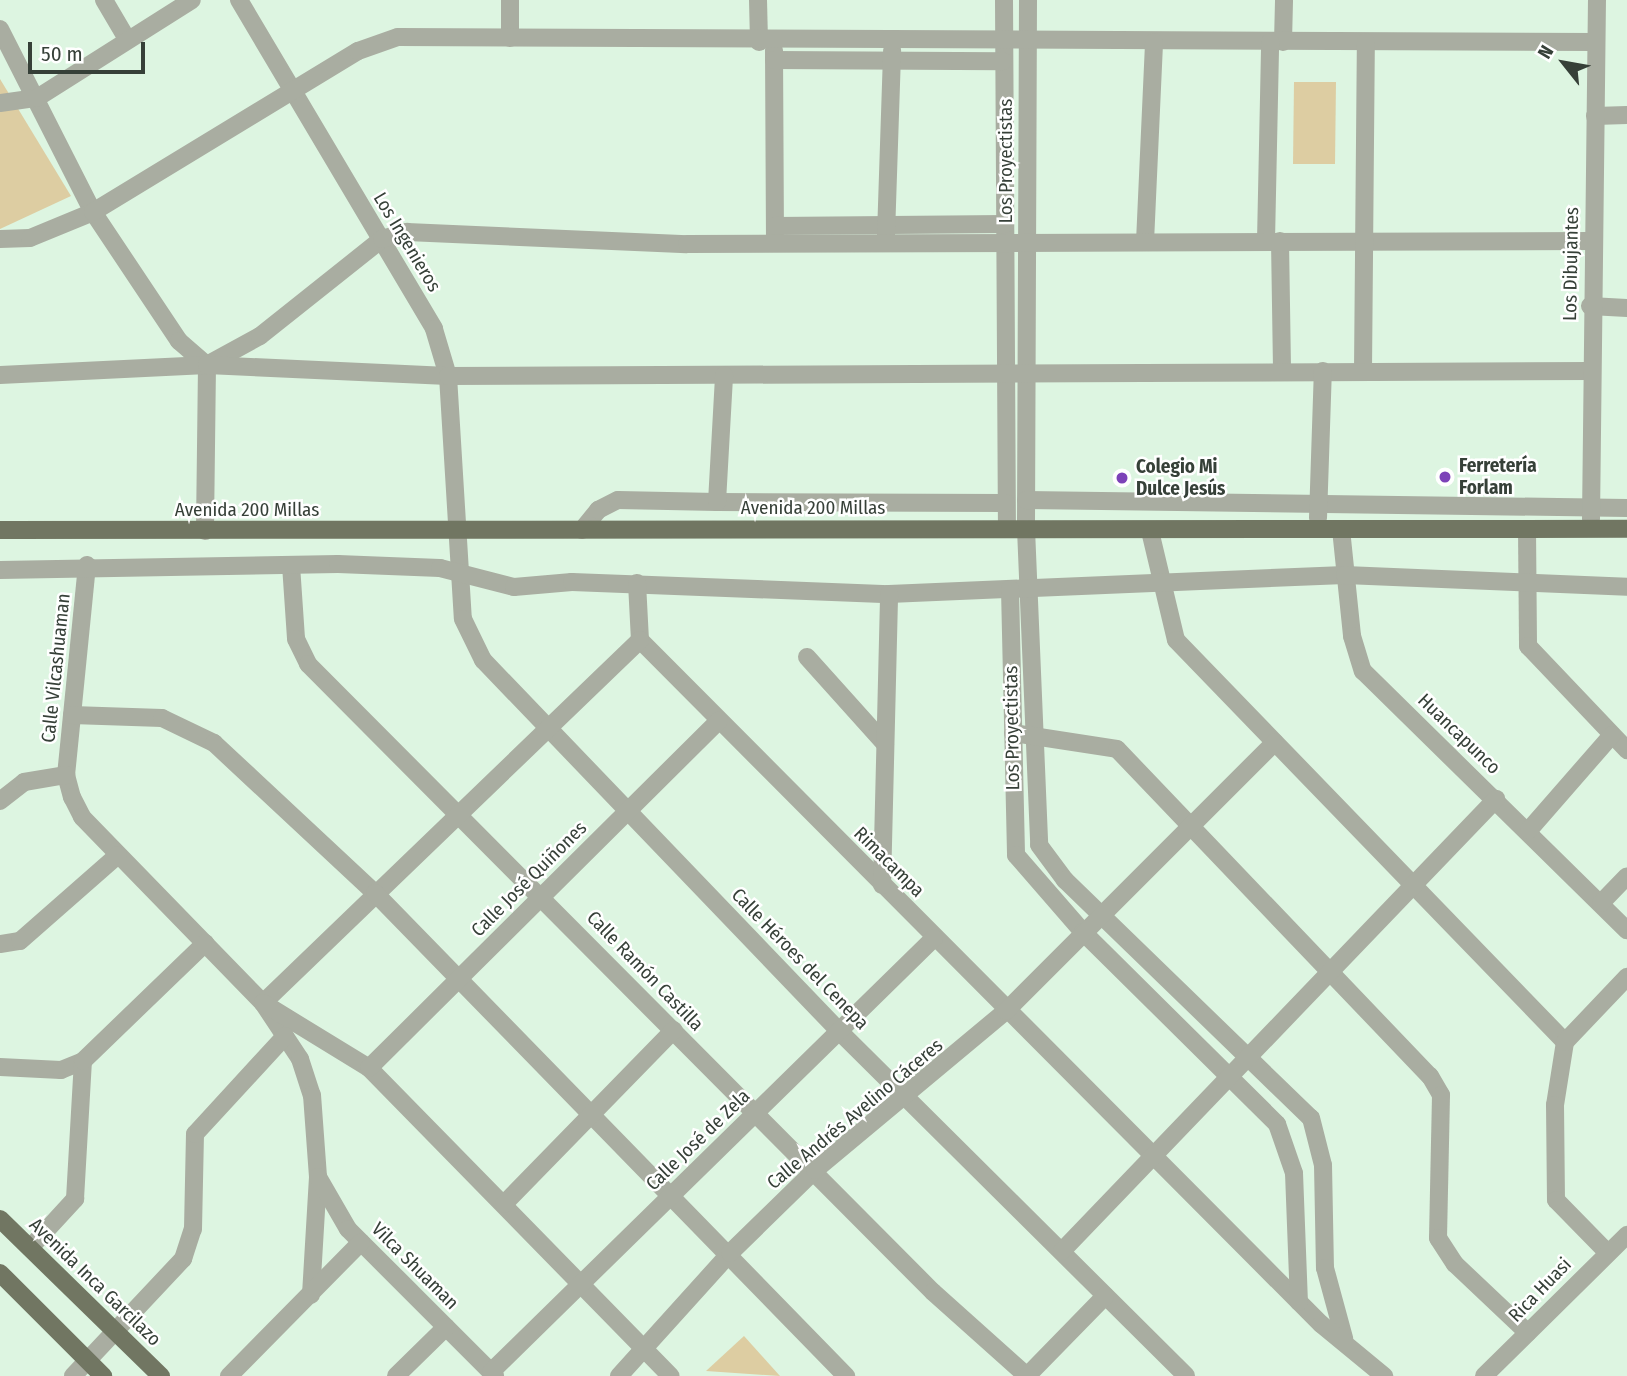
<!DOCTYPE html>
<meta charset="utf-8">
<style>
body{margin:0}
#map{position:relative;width:1627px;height:1376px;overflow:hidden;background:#ddf5e1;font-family:"Fira Sans Condensed",sans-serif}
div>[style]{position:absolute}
.green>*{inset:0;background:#ddcda2}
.minor>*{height:18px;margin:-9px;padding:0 9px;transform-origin:9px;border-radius:9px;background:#a9ada1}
.major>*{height:18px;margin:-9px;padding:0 9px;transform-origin:9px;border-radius:9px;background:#717662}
.dots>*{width:19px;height:19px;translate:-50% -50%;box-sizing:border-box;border:4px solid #fff;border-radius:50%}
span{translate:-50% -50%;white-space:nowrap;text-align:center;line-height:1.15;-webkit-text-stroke:5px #fff;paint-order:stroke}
.street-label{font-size:19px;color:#364038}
.poi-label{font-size:19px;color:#364038;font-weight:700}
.left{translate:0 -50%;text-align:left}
.north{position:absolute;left:1529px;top:28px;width:70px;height:70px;-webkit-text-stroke:5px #fff;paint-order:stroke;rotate:301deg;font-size:19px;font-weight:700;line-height:28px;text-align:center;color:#364038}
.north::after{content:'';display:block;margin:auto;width:24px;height:32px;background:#364038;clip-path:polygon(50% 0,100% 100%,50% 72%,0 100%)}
.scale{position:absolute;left:28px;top:42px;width:117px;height:32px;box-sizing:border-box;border:4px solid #364038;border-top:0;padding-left:9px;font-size:21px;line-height:24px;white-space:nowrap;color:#364038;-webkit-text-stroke:5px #fff;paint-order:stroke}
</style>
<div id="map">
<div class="green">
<div style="clip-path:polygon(0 79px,71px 196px,0 229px)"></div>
<div style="clip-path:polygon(1294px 82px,1336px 82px,1335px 164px,1293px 164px)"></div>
<div style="clip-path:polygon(744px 1336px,780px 1376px,706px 1371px)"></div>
</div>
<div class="minor">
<div style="left:104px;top:0;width:45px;rotate:59.5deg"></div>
<div style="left:239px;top:0;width:382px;rotate:59.3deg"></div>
<div style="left:434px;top:329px;width:49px;rotate:73.4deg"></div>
<div style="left:448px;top:376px;width:243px;rotate:86.5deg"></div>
<div style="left:463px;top:619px;width:46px;rotate:64deg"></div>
<div style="left:483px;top:660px;width:514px;rotate:46.18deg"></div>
<div style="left:839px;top:1031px;width:489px;rotate:44.8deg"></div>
<div style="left:510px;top:0;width:38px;rotate:90deg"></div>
<div style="left:758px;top:0;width:42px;rotate:88.6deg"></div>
<div style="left:1004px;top:0;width:529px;rotate:89.68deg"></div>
<div style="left:1028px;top:0;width:529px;rotate:90.22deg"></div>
<div style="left:1026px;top:529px;width:316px;rotate:87.6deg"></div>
<div style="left:1039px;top:845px;width:44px;rotate:53.4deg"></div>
<div style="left:1065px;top:880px;width:342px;rotate:44.1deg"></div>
<div style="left:1311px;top:1118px;width:49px;rotate:75.7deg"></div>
<div style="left:1323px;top:1165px;width:103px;rotate:88.9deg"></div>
<div style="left:1325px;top:1268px;width:73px;rotate:74.8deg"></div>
<div style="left:0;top:29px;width:205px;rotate:63.1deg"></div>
<div style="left:93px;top:212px;width:155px;rotate:56.3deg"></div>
<div style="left:179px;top:341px;width:37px;rotate:41deg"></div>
<div style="left:207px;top:365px;width:166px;rotate:90.7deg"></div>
<div style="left:1283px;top:42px;width:42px;rotate:-88.6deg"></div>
<div style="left:774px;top:50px;width:186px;rotate:89.7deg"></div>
<div style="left:774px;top:60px;width:229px;rotate:0.3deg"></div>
<div style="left:0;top:103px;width:37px;rotate:-8deg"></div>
<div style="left:37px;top:98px;width:183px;rotate:-32.3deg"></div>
<div style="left:1595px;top:116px;width:32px;rotate:-2deg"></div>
<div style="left:775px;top:226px;width:230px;rotate:-0.5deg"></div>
<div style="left:886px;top:235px;width:185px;rotate:-88.1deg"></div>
<div style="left:0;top:239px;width:30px;rotate:-2deg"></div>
<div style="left:30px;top:238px;width:68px;rotate:-22.4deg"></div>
<div style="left:93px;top:212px;width:310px;rotate:-31.3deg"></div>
<div style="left:358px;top:51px;width:42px;rotate:-19.3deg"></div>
<div style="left:398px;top:37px;width:1198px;rotate:0.24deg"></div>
<div style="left:1266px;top:241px;width:199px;rotate:-88.8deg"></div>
<div style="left:1280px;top:241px;width:130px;rotate:89.1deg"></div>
<div style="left:1145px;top:242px;width:200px;rotate:-87.4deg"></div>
<div style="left:1590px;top:306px;width:37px;rotate:3deg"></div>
<div style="left:207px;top:365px;width:60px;rotate:-28.7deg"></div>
<div style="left:260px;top:336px;width:156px;rotate:-38.5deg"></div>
<div style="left:382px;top:239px;width:26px;rotate:-16deg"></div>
<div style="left:407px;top:232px;width:280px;rotate:2.5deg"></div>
<div style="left:687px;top:244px;width:906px;rotate:-0.19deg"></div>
<div style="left:1363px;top:371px;width:329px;rotate:-89.5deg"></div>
<div style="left:0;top:375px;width:207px;rotate:-2.8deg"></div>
<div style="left:207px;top:365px;width:241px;rotate:2.6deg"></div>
<div style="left:448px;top:376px;width:1143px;rotate:-0.25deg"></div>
<div style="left:1026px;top:500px;width:601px;rotate:0.76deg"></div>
<div style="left:717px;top:502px;width:289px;rotate:0.2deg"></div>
<div style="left:1318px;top:518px;width:147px;rotate:-88.1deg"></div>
<div style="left:1591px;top:519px;width:519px;rotate:-89.34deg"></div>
<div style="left:1341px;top:529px;width:108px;rotate:84.1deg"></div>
<div style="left:1352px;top:636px;width:37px;rotate:73deg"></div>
<div style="left:1363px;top:671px;width:370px;rotate:44.5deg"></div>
<div style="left:1527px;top:529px;width:117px;rotate:89.5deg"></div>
<div style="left:1528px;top:646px;width:144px;rotate:46.4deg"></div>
<div style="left:582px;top:530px;width:26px;rotate:-51deg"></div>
<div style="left:598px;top:510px;width:22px;rotate:-27deg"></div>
<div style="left:618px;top:500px;width:99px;rotate:1.2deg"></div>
<div style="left:717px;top:502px;width:127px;rotate:-86.8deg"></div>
<div style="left:1150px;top:531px;width:112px;rotate:76.6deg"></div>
<div style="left:1176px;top:640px;width:559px;rotate:45.94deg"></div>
<div style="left:1565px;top:1042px;width:64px;rotate:99deg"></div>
<div style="left:1555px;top:1105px;width:95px;rotate:89.4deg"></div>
<div style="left:1556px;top:1200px;width:71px;rotate:45.6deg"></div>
<div style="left:87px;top:565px;width:211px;rotate:95.7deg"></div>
<div style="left:66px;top:775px;width:23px;rotate:75deg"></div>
<div style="left:72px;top:797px;width:22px;rotate:63deg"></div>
<div style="left:82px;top:817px;width:260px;rotate:45.8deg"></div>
<div style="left:263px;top:1003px;width:67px;rotate:56.5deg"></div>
<div style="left:300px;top:1059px;width:38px;rotate:72deg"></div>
<div style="left:312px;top:1095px;width:82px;rotate:85.8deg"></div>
<div style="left:318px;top:1177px;width:118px;rotate:93.4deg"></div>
<div style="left:291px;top:565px;width:74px;rotate:86.1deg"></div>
<div style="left:296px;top:639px;width:28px;rotate:64deg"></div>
<div style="left:308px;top:664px;width:886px;rotate:45.14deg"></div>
<div style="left:933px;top:1292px;width:126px;rotate:41.8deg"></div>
<div style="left:0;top:570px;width:338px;rotate:-1deg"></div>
<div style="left:338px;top:564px;width:102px;rotate:2.2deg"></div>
<div style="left:440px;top:568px;width:76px;rotate:14.4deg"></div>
<div style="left:514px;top:587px;width:58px;rotate:-4.9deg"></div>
<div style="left:572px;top:582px;width:317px;rotate:2.2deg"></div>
<div style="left:889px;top:594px;width:456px;rotate:-2.4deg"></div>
<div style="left:1345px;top:575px;width:282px;rotate:2.4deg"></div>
<div style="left:637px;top:583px;width:57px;rotate:87deg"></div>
<div style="left:640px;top:640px;width:965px;rotate:45.13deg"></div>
<div style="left:1321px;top:1324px;width:82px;rotate:39.5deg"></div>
<div style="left:1010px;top:589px;width:266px;rotate:88.7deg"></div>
<div style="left:1016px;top:855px;width:102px;rotate:49deg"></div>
<div style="left:1083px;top:932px;width:273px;rotate:44.7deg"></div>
<div style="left:1277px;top:1124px;width:52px;rotate:70.9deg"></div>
<div style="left:1294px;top:1173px;width:129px;rotate:87.8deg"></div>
<div style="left:640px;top:640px;width:523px;rotate:136.08deg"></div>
<div style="left:263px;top:1003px;width:124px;rotate:31.5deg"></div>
<div style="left:369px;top:1068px;width:431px;rotate:45.6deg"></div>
<div style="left:807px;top:657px;width:117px;rotate:48.1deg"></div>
<div style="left:72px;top:715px;width:90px;rotate:1.9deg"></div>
<div style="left:162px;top:718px;width:58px;rotate:25.7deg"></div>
<div style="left:214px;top:743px;width:220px;rotate:43deg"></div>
<div style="left:375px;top:893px;width:675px;rotate:45.72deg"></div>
<div style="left:1013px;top:733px;width:105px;rotate:8.7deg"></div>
<div style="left:1117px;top:749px;width:453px;rotate:46.3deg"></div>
<div style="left:1430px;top:1076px;width:22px;rotate:60deg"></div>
<div style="left:1441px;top:1095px;width:143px;rotate:91.2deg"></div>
<div style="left:1438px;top:1238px;width:31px;rotate:57deg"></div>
<div style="left:1455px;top:1264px;width:100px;rotate:43.4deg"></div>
<div style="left:0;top:801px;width:31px;rotate:-38deg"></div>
<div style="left:24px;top:782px;width:43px;rotate:-9.5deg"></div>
<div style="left:1529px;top:830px;width:126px;rotate:-48.9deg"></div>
<div style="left:882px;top:885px;width:291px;rotate:-88.6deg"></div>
<div style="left:1601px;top:903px;width:37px;rotate:-46deg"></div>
<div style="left:0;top:944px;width:20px;rotate:-9deg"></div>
<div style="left:20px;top:941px;width:130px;rotate:-41.3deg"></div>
<div style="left:1565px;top:1042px;width:90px;rotate:-46.4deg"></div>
<div style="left:0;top:1067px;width:61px;rotate:2.8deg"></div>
<div style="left:61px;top:1070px;width:24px;rotate:-22deg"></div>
<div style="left:369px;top:1068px;width:493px;rotate:-44.8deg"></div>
<div style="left:318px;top:1177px;width:60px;rotate:60deg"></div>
<div style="left:348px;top:1229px;width:208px;rotate:45deg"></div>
<div style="left:504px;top:1204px;width:243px;rotate:-45.7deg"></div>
<div style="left:30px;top:1248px;width:67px;rotate:-47.4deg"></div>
<div style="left:75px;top:1199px;width:138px;rotate:-86.7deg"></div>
<div style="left:83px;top:1061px;width:170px;rotate:-44deg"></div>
<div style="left:1062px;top:1251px;width:627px;rotate:-46.16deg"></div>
<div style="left:491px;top:1372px;width:620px;rotate:-44.41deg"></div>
<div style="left:73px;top:1376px;width:161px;rotate:-46.8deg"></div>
<div style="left:183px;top:1259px;width:32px;rotate:-72deg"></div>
<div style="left:193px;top:1229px;width:95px;rotate:-88.8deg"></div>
<div style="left:195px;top:1134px;width:133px;rotate:-47.4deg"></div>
<div style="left:229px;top:1376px;width:188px;rotate:-45.4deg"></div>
<div style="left:396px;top:1376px;width:70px;rotate:-44.4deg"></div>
<div style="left:619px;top:1376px;width:166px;rotate:-47.9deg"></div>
<div style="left:730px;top:1253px;width:119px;rotate:-44.3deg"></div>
<div style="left:815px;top:1170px;width:249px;rotate:-39.8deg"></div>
<div style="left:1006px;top:1011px;width:380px;rotate:-45deg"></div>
<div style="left:1027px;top:1376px;width:112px;rotate:-45.7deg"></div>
<div style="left:1484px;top:1376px;width:201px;rotate:-44.6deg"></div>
</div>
<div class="major">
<div style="left:0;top:530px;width:1627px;rotate:-0.04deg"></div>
<div style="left:0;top:1219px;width:225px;rotate:44.3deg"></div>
<div style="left:0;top:1273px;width:146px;rotate:45deg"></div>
</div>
<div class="dots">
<div style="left:1445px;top:477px;background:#7c42b8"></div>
<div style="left:1122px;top:478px;background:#7c42b8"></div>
</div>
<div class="street-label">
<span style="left:1006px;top:161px;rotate:-90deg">Los Proyectistas</span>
<span style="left:407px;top:242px;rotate:59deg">Los Ingenieros</span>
<span style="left:1571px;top:264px;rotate:-89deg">Los Dibujantes</span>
<span style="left:813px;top:508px">Avenida 200 Millas</span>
<span style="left:247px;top:510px">Avenida 200 Millas</span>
<span style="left:56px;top:668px;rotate:-84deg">Calle Vilcashuaman</span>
<span style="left:1012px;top:728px;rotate:-91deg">Los Proyectistas</span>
<span style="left:1459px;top:734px;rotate:44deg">Huancapunco</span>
<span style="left:889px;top:862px;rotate:45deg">Rimacampa</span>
<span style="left:529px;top:879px;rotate:-45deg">Calle José Quiñones</span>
<span style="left:800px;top:959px;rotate:46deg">Calle Héroes del Cenepa</span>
<span style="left:645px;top:971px;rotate:46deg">Calle Ramón Castilla</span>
<span style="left:855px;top:1114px;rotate:-40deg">Calle Andrés Avelino Cáceres</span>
<span style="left:698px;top:1140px;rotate:-44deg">Calle José de Zela</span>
<span style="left:415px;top:1266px;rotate:45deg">Vilca Shuaman</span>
<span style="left:95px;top:1282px;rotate:44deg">Avenida Inca Garcilazo</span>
<span style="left:1540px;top:1290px;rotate:-46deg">Rica Huasi</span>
</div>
<div class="poi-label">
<span class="left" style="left:1459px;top:477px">Ferretería<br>Forlam</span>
<span class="left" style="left:1136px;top:478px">Colegio Mi<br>Dulce Jesús</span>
</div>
<div class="north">N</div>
<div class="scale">50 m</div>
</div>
